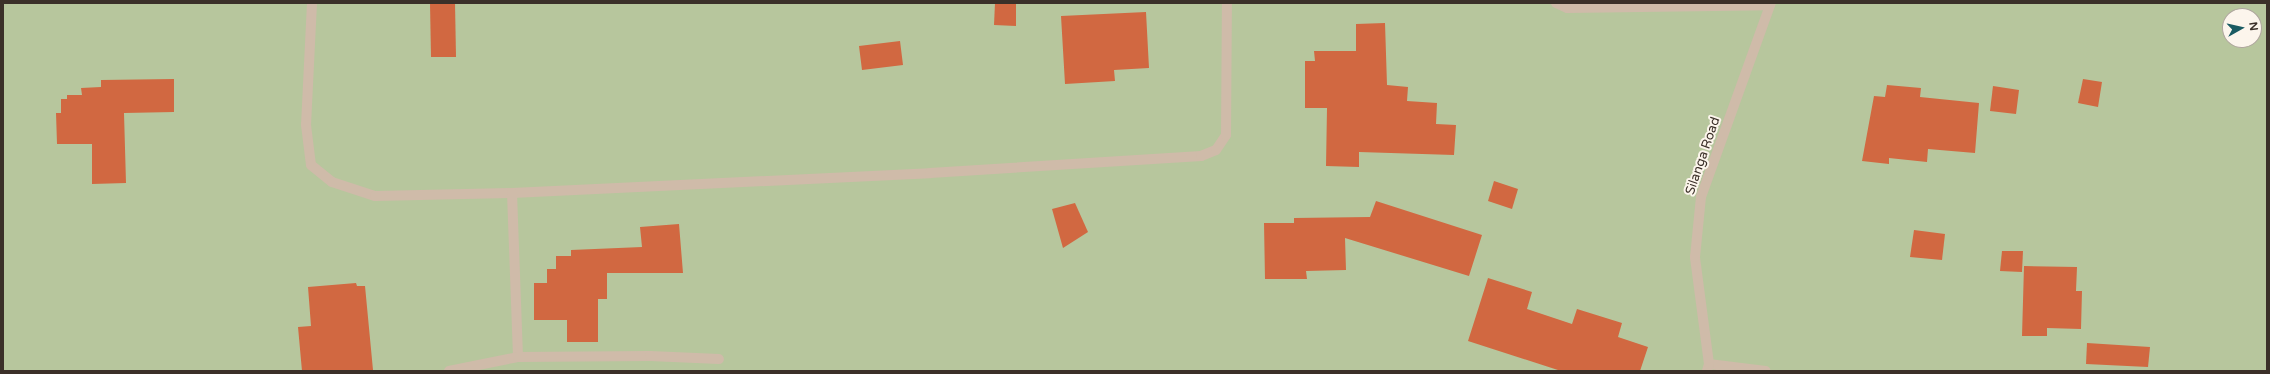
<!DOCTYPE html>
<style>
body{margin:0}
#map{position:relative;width:2270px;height:374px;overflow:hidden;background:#f5ebdf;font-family:"Varela Round",sans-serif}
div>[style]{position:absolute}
.green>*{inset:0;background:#b7c69d}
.building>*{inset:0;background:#d16841}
.minor>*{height:10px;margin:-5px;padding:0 5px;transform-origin:5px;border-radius:5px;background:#cfbba9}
span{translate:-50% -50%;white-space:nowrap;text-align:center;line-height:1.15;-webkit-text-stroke:4px #fcf5ec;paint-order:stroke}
.street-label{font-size:13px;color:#3b3029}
.frame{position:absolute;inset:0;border:4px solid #3b3029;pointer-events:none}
.north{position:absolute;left:2222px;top:8px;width:40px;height:40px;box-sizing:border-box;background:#fcf5ec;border:1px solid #afa69e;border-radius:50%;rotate:82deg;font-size:11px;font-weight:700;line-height:16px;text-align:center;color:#3b3029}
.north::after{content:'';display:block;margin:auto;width:14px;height:18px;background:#1a5b62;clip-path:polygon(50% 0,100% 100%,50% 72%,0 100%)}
</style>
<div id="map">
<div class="green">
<div style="clip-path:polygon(evenodd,3px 3px,2267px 3px,2267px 371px,3px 371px,3px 3px,2230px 16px,2254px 16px,2254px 40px,2230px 40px,2230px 16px)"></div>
</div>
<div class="building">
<div style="clip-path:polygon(430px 3px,455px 3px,456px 57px,431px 57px)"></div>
<div style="clip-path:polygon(995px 3px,1016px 3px,1016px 26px,994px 25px)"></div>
<div style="clip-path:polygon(1146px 12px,1149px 68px,1114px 70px,1115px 81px,1065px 84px,1061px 16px)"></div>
<div style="clip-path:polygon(1385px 23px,1387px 85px,1408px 87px,1407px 101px,1437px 103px,1436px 124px,1456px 125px,1454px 155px,1359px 152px,1359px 167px,1326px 166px,1327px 108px,1305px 108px,1305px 61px,1315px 61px,1314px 51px,1356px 51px,1356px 24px)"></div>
<div style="clip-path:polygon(900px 41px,903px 65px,862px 70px,859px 46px)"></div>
<div style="clip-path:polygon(174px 79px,174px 112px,124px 113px,126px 183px,92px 184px,92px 144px,57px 144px,56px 113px,61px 113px,61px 99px,67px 99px,67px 95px,82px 95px,81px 88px,101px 87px,101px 80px)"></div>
<div style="clip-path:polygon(2083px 79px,2102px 82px,2098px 107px,2078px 103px)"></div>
<div style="clip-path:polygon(1887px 85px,1921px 88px,1920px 97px,1979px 103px,1975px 153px,1928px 149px,1927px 162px,1889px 158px,1889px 164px,1862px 161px,1874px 96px,1885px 97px)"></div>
<div style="clip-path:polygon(1993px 86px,2019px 90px,2016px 114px,1990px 111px)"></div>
<div style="clip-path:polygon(1494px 181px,1518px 189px,1512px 209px,1488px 201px)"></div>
<div style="clip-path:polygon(1376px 201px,1482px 235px,1469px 276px,1345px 238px,1346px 270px,1306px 271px,1307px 279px,1265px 279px,1264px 223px,1294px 223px,1294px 218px,1370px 217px)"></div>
<div style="clip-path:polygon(1075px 203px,1088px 232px,1063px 248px,1052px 209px)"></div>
<div style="clip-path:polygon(679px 224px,683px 273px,607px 273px,607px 299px,598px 299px,598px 342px,567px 342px,567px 320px,534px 320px,534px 283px,547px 283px,547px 269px,556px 269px,556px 256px,571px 256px,571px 250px,642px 247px,640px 227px)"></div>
<div style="clip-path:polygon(1914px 230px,1945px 234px,1942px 260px,1910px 257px)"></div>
<div style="clip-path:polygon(2002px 251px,2023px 251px,2022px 272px,2000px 271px)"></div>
<div style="clip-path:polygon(2024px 266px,2077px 267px,2076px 291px,2082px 291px,2081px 329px,2047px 328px,2047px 336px,2022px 336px)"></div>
<div style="clip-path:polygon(1488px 278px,1532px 292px,1527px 309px,1572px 324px,1577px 309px,1622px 323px,1618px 337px,1648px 347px,1640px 371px,1561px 371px,1468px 341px)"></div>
<div style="clip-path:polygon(356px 283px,357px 286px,365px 286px,373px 370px,302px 371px,298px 327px,311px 326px,308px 287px)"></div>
<div style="clip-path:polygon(2087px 343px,2150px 347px,2148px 367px,2086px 364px)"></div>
</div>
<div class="minor">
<div style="left:312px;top:3px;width:122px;rotate:92.8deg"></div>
<div style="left:306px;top:125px;width:40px;rotate:82.9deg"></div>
<div style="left:311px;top:165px;width:27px;rotate:39deg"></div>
<div style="left:332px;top:182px;width:45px;rotate:18deg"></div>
<div style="left:375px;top:196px;width:137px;rotate:-1.3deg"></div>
<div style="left:512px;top:193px;width:418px;rotate:-2.7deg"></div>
<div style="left:930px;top:173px;width:272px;rotate:-3.6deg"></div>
<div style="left:1201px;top:156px;width:16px;rotate:-22deg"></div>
<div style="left:1216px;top:150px;width:18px;rotate:-56deg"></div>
<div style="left:1226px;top:135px;width:132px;rotate:-89.6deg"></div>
<div style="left:1556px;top:3px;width:12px;rotate:24deg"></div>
<div style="left:1567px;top:8px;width:203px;rotate:-0.8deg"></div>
<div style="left:512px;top:193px;width:164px;rotate:87.9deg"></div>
<div style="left:1709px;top:364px;width:57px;rotate:7deg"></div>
<div style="left:449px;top:371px;width:70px;rotate:-11.5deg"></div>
<div style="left:518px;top:357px;width:132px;rotate:-0.4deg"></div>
<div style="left:650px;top:356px;width:69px;rotate:2.5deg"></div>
<div style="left:1707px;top:371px;width:7px;rotate:-74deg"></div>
<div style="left:1709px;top:364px;width:108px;rotate:-97.5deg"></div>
<div style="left:1695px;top:257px;width:60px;rotate:-84.3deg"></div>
<div style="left:1701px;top:197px;width:206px;rotate:-70.2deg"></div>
</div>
<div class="street-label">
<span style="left:1703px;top:156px;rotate:-71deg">Silanga Road</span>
</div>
<div class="frame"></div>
<div class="north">N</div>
</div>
